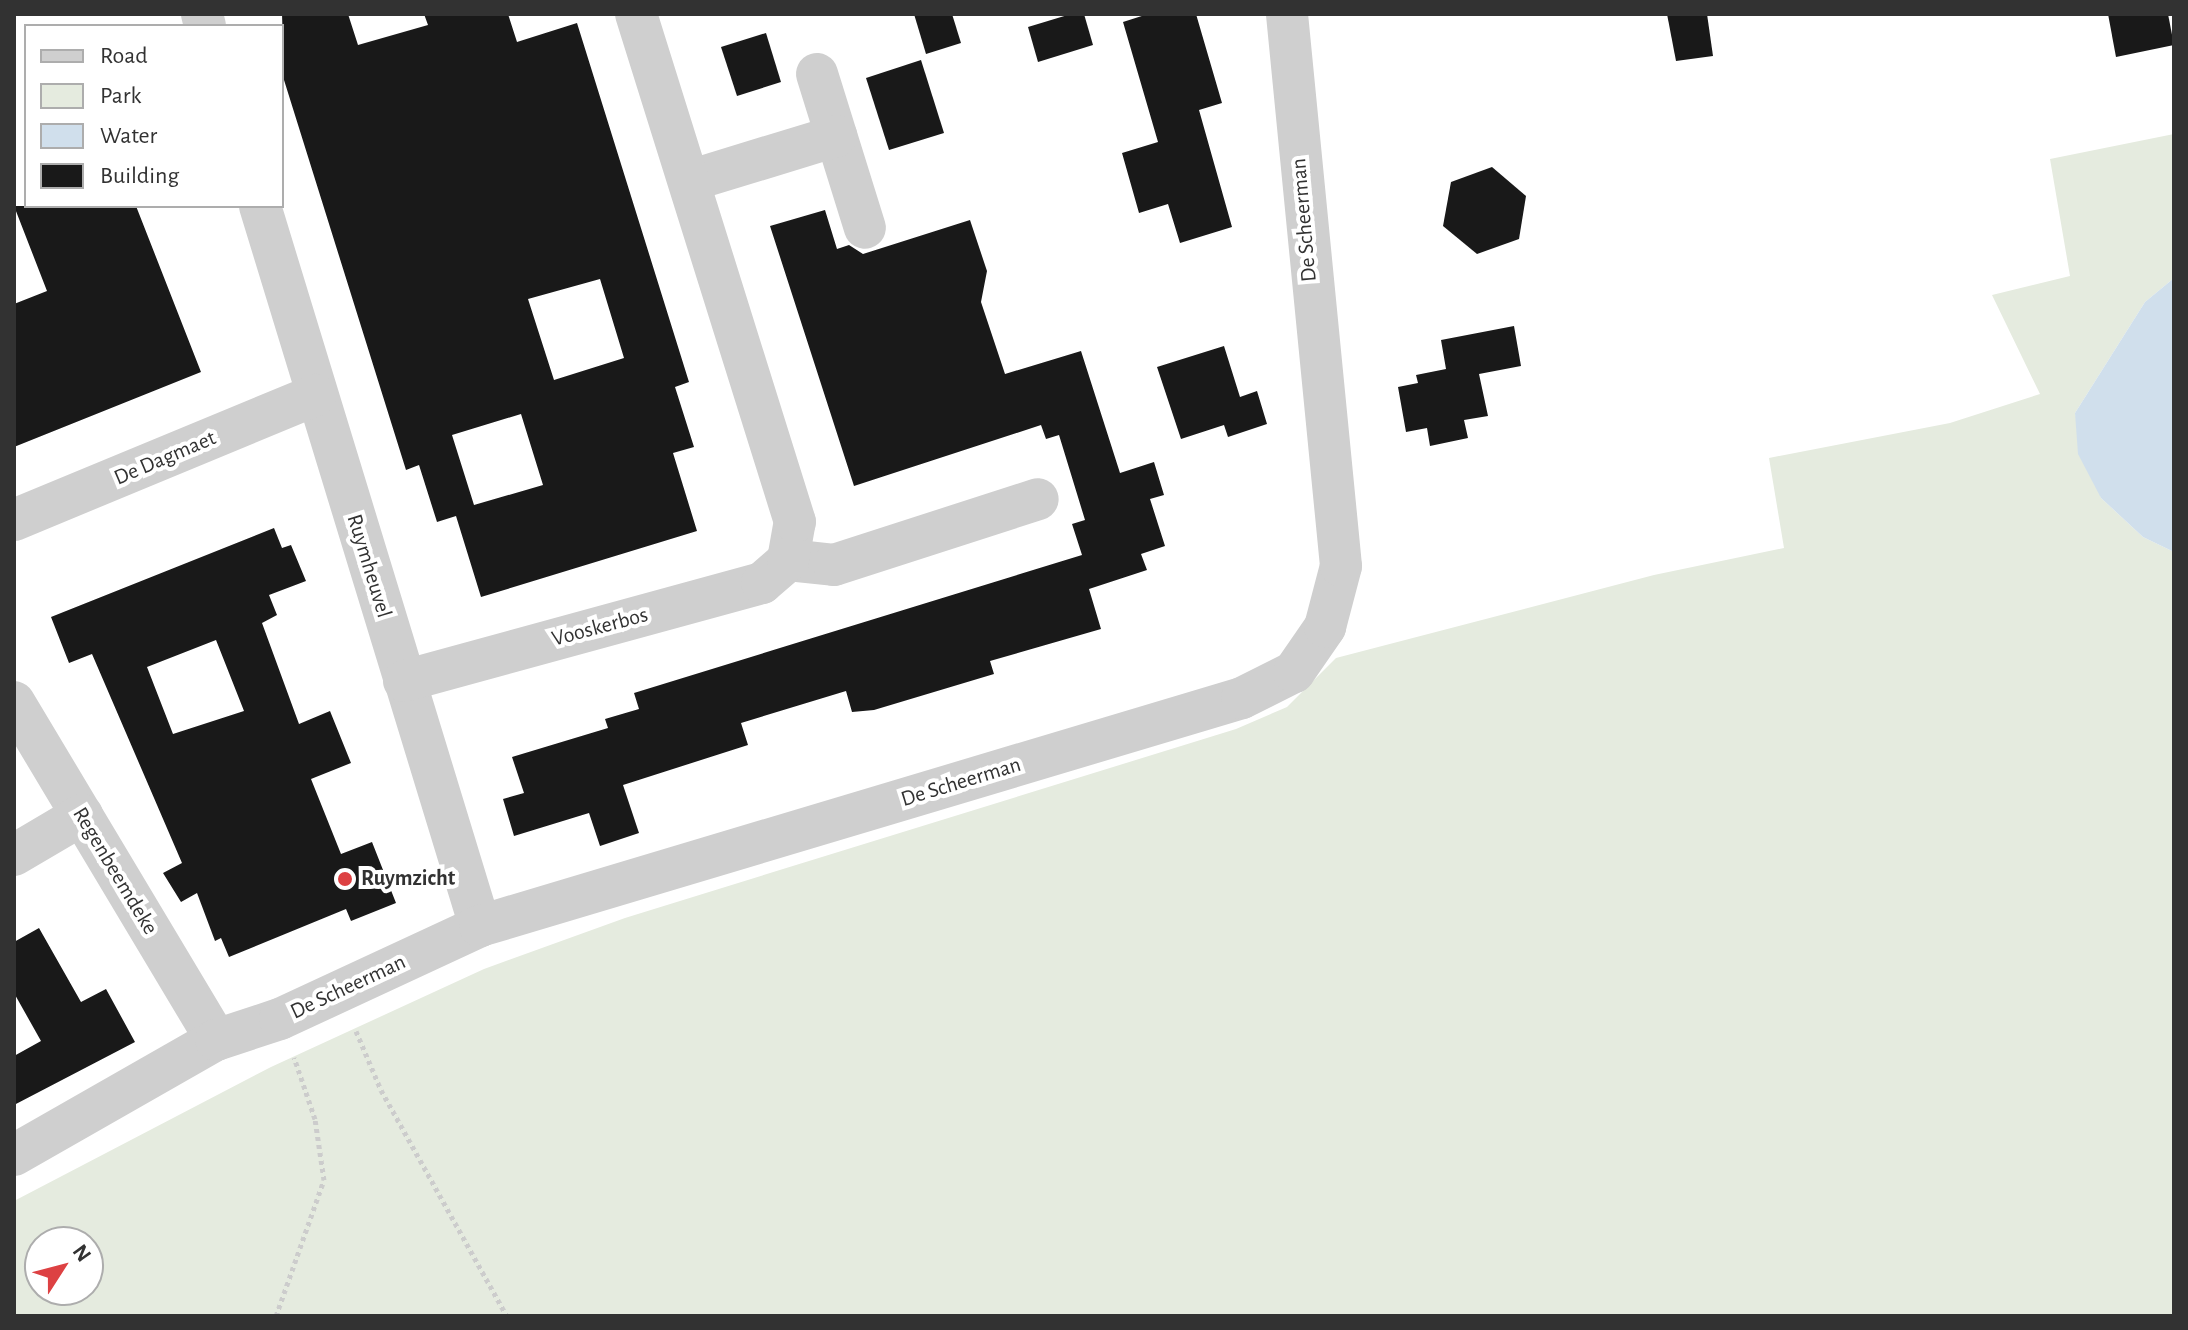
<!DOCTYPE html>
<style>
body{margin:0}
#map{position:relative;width:2188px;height:1330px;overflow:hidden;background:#fff;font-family:"Alegreya Sans",sans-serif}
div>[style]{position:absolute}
.green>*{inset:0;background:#e5ebdf}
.water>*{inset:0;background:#d0dfec}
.building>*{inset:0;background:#191919}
.path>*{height:5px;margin-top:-2.5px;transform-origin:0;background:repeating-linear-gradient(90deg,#ccc 0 4px,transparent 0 8px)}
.street>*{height:42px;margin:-21px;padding:0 21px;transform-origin:21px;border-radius:21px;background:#cfcfcf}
.dots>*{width:22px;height:22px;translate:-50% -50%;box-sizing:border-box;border:4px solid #fff;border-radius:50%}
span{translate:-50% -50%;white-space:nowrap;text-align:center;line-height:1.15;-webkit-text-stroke:8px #fff;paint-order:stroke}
.street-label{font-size:22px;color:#323232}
.poi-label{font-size:22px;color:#323232;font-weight:700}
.left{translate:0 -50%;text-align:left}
.frame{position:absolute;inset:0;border:16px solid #323232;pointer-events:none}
.legend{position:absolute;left:24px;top:24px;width:260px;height:184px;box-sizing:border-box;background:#fff;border:2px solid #adadad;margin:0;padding:10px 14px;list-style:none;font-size:24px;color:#323232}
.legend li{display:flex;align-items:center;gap:16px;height:40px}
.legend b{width:40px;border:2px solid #adadad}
.north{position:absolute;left:24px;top:1226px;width:80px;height:80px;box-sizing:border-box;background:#fff;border:2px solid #adadad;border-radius:50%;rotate:54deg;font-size:22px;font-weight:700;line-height:32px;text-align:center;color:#323232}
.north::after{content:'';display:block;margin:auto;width:28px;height:36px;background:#dd4143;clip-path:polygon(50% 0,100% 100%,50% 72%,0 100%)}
</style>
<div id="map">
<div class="green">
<div style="clip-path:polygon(evenodd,2174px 134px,2174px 278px,2145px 302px,2075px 413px,2101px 498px,2143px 537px,2174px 552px,2174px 1316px,14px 1316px,14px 1201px,271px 1067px,484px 969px,625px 918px,1236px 729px,1287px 707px,1336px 658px,1654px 575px,1784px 548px,1769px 458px,1950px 423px,2040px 394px,1992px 295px,2070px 276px,2050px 159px,2174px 134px,40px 1242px,88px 1242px,88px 1290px,40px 1290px,40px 1242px)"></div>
</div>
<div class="water">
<div style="clip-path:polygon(2174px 278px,2174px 552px,2143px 537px,2101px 498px,2078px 454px,2075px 413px,2145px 302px)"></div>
</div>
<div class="building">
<div style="clip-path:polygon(evenodd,282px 14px,348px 14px,358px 45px,428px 25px,424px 14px,508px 14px,517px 42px,577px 23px,689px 382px,675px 387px,694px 447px,673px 453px,697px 531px,481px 597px,456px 516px,437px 522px,419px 465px,406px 470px,284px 80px,282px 14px,600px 279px,624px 358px,554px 380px,528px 299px,600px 279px,282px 14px,521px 414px,543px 485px,474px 505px,452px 435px,521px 414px)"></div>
<div style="clip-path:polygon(914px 14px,952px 14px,961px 43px,926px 54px)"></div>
<div style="clip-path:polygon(1071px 14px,1084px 14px,1093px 45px,1038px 62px,1028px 27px)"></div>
<div style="clip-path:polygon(1148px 14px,1196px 14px,1222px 103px,1199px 110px,1232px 227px,1180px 243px,1168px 204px,1139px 213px,1122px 153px,1158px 142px,1123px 22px)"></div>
<div style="clip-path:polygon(1667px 14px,1707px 14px,1713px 56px,1676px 61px)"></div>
<div style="clip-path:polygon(2108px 14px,2168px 14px,2174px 45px,2116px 57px)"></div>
<div style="clip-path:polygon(766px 33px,781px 82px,737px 96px,721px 47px)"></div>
<div style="clip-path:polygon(921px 60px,944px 133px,889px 150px,866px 78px)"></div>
<div style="clip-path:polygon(1492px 167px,1526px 196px,1519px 239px,1477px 254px,1443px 226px,1451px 182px)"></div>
<div style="clip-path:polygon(14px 206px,136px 206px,201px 372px,14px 447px,14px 304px,47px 291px)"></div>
<div style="clip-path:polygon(825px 210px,837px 249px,849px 245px,863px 254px,970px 220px,987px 271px,981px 302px,1005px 374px,1081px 351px,1120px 473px,1154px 462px,1164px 495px,1150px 499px,1165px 546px,1141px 554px,1147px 570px,1089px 589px,1101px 629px,990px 661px,994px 674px,874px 710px,852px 712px,846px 691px,741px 723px,748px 745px,623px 785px,639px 833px,600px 846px,589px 813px,514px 836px,503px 799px,524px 793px,512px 757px,608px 728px,605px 719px,639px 709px,634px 693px,1082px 555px,1072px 524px,1085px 520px,1059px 435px,1046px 439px,1041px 425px,854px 486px,770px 226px)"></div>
<div style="clip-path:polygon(1514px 326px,1521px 366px,1479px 374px,1488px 416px,1464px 420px,1468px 438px,1430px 446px,1427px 428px,1406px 432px,1398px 387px,1418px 383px,1416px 375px,1446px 369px,1441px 340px)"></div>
<div style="clip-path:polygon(1224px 346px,1240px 397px,1257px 391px,1267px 424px,1228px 437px,1224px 425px,1181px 439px,1157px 367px)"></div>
<div style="clip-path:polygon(evenodd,274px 528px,282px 548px,291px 545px,306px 581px,269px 595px,277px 615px,262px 623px,299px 724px,330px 711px,351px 763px,311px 779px,341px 854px,372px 842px,396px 903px,351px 921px,346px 909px,229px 957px,221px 938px,215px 941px,197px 893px,181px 902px,163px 873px,182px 863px,92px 654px,69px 663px,51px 617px,274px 528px,216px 640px,244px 711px,173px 734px,147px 667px,216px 640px)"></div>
<div style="clip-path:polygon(39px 928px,81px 1002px,106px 989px,135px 1042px,14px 1105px,14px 1056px,41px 1041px,14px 993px,14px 942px)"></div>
</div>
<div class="path">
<div style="left:356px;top:1031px;width:64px;rotate:67deg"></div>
<div style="left:381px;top:1090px;width:259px;rotate:60.9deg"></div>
<div style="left:276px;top:1316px;width:144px;rotate:-70.6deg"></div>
<div style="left:324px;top:1180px;width:62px;rotate:-98.4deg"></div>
<div style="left:315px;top:1119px;width:65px;rotate:-108.7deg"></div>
</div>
<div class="street">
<div style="left:202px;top:14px;width:12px;rotate:76deg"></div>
<div style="left:817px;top:74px;width:161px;rotate:72.7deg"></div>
<div style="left:689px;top:181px;width:154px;rotate:-17deg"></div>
<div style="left:260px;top:206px;width:753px;rotate:73.01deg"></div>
<div style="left:14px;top:520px;width:327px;rotate:-22.5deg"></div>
<div style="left:788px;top:560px;width:46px;rotate:6.2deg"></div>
<div style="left:834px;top:565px;width:214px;rotate:-17.9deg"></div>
<div style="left:404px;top:681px;width:371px;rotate:-15.3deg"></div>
<div style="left:762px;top:583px;width:35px;rotate:-41deg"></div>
<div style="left:788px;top:560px;width:39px;rotate:-80deg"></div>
<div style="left:795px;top:522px;width:532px;rotate:-107.38deg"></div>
<div style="left:14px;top:702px;width:394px;rotate:59.1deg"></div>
<div style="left:14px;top:855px;width:79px;rotate:-30.5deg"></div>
<div style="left:14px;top:1155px;width:232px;rotate:-29.7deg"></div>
<div style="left:216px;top:1040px;width:67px;rotate:-18.2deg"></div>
<div style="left:280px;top:1019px;width:221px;rotate:-24.9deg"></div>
<div style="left:480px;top:926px;width:795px;rotate:-16.66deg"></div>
<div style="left:1242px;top:698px;width:58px;rotate:-26.6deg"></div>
<div style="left:1294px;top:672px;width:55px;rotate:-55.4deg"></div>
<div style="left:1325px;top:627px;width:63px;rotate:-75.3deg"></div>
<div style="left:1341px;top:566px;width:555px;rotate:-95.59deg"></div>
</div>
<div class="dots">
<div style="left:345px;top:879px;background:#dd4143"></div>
</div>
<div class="street-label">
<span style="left:1304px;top:220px;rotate:-95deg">De Scheerman</span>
<span style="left:165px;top:458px;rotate:-23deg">De Dagmaet</span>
<span style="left:369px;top:566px;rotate:73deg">Ruymheuvel</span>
<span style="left:600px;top:627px;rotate:-15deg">Vooskerbos</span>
<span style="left:961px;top:782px;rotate:-17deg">De Scheerman</span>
<span style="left:115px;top:871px;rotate:59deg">Regenbeemdeke</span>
<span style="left:348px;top:987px;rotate:-25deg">De Scheerman</span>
</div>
<div class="poi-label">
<span class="left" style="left:361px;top:879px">Ruymzicht</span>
</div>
<div class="frame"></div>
<ul class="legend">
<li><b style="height:10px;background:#cfcfcf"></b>Road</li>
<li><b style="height:22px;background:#e5ebdf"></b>Park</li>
<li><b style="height:22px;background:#d0dfec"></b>Water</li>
<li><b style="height:22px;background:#191919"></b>Building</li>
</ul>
<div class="north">N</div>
</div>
